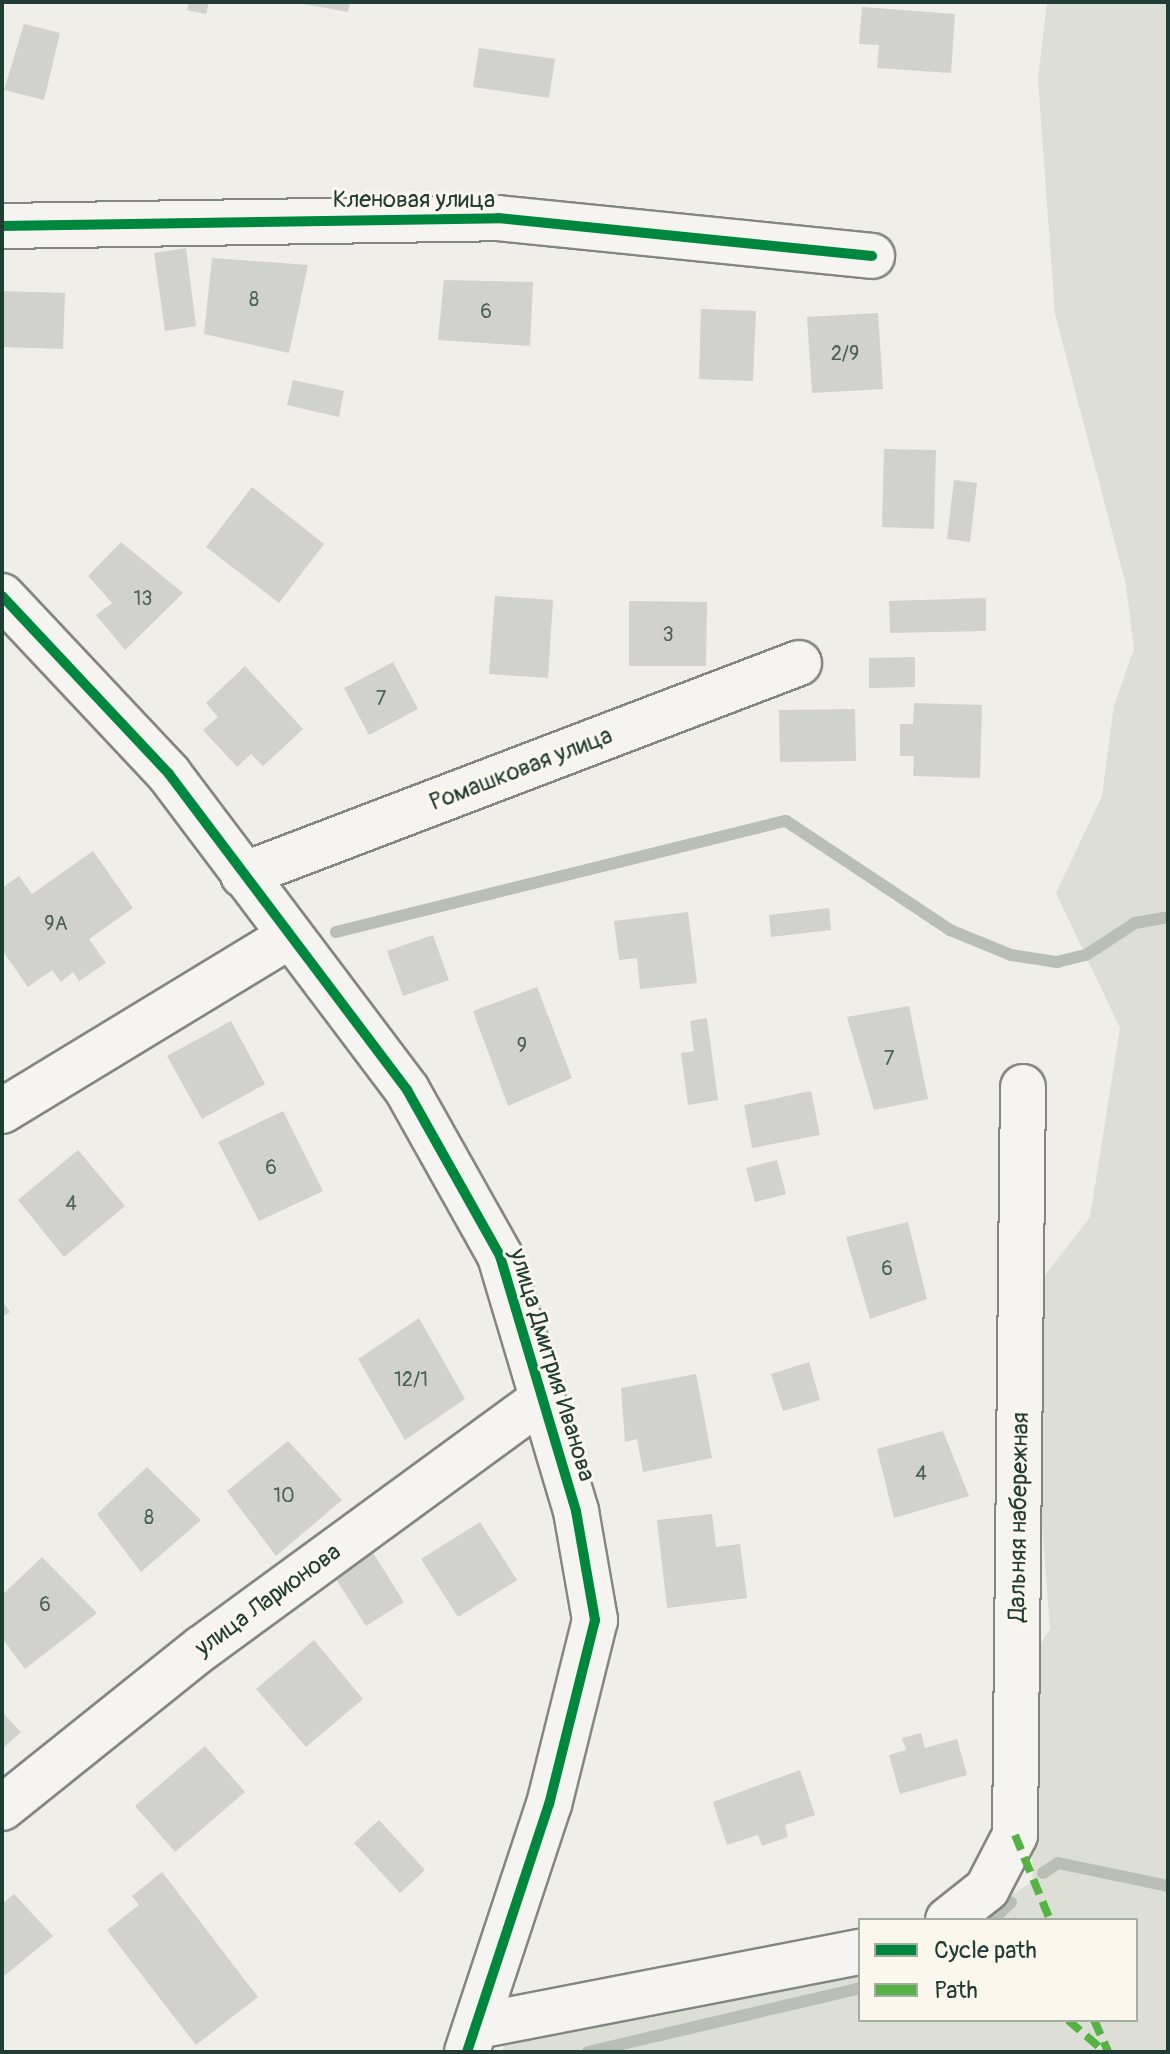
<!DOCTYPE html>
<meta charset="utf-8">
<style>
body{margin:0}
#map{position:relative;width:1170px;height:2054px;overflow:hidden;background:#efeee8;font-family:Pangolin,sans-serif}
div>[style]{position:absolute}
.green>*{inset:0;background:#dddfd6}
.stream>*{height:12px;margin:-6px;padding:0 6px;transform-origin:6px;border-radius:6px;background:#b9bfb6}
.building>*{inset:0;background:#d1d1cd}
.roads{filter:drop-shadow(2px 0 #828783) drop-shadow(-2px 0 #828783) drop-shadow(0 2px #828783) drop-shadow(0 -2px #828783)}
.minor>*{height:44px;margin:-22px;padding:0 22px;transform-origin:22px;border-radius:22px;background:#f5f4f0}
.quiet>*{height:8px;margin-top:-4px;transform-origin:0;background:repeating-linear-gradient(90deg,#55b346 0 16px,transparent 0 24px)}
.cycleway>*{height:10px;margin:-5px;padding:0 5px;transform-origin:5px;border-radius:5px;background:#00873e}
span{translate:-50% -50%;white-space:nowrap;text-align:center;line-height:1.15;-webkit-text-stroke:6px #fbf7ec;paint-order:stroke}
.number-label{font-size:20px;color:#4c625a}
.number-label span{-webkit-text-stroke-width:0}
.street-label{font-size:24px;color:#1f3d34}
.frame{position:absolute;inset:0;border:4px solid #1f3d34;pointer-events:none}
.legend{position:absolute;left:858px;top:1918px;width:280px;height:104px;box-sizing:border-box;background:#fbf7ec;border:2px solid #a3ada2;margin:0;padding:10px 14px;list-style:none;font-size:24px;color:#1f3d34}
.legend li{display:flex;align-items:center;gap:16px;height:40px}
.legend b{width:40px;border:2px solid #a3ada2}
</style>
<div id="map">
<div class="green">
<div style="clip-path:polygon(1047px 2px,1168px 2px,1168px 2052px,502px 2052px,505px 2040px,860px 1960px,860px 2020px,1136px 2020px,1136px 1920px,974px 1920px,1033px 1881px,1025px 1667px,1050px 1629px,1040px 1498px,1042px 1279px,1090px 1217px,1120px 1028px,1056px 893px,1102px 796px,1114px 705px,1134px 649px,1126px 585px,1055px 314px,1038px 80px)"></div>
</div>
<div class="stream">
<div style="left:336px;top:932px;width:463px;rotate:-13.9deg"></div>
<div style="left:786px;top:821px;width:197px;rotate:33.6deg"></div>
<div style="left:950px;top:930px;width:66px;rotate:22.3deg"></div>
<div style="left:1011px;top:955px;width:47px;rotate:8.7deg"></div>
<div style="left:1057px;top:962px;width:30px;rotate:-14deg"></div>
<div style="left:1086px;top:955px;width:59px;rotate:-33.1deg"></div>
<div style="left:1135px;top:923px;width:34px;rotate:-10deg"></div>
<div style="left:1043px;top:1873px;width:18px;rotate:-34deg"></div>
<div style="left:1058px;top:1863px;width:112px;rotate:11.8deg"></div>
<div style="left:992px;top:1920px;width:26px;rotate:-43deg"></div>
<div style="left:588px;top:2052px;width:279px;rotate:-13.2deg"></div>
</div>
<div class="building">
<div style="clip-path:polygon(189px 2px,209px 2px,206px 14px,187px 10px)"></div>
<div style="clip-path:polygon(292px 2px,350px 2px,348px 12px)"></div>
<div style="clip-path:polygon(862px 7px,955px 14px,951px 73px,877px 68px,879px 45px,859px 44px)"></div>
<div style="clip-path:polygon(24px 24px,60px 33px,44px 100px,4px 90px)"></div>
<div style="clip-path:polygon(479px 48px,555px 59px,549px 98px,473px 87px)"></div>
<div style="clip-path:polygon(186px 248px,196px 326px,165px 331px,154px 253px)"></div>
<div style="clip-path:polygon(212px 258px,308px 265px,289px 353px,204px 334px)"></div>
<div style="clip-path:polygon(444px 280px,533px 282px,530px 346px,438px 340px)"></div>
<div style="clip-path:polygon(2px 291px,65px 293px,63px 349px,2px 347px)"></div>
<div style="clip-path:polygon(701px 309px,756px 311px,753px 381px,699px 379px)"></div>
<div style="clip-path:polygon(878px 313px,883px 389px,812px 393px,807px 317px)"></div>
<div style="clip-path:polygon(293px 380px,344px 391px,339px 417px,287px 405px)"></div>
<div style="clip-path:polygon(884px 449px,936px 450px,934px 529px,882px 527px)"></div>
<div style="clip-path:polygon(954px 480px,977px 483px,970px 542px,947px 539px)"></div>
<div style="clip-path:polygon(252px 487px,324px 544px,279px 603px,206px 547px)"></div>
<div style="clip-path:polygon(121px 542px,183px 593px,125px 650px,96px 615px,112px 603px,88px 576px)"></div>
<div style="clip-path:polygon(495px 596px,553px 600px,548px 678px,489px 674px)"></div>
<div style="clip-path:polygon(986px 598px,986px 631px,890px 633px,889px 601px)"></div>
<div style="clip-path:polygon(629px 601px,707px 602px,706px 666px,629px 666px)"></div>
<div style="clip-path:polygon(915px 657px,915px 687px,869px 688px,869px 658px)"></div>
<div style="clip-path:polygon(393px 662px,418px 709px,369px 735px,344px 688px)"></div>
<div style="clip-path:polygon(245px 666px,303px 729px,263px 766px,251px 754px,237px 767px,203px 730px,218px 717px,206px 703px)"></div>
<div style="clip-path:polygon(914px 703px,982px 705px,980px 778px,913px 776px,914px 756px,900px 756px,900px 724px,913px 724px)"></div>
<div style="clip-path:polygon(855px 709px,856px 761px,780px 762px,779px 710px)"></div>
<div style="clip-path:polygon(93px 851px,133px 908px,89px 939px,106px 963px,79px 981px,73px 972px,61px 982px,52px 970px,28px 987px,2px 950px,2px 888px,19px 876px,32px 894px)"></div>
<div style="clip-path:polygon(829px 908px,831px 930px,771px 937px,769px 915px)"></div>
<div style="clip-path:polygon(688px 912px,697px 983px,640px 989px,637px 958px,619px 960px,614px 921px)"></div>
<div style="clip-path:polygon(433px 935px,449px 980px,403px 996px,387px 951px)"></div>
<div style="clip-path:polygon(537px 987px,572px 1078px,508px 1106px,473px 1011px)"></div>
<div style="clip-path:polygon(909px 1006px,928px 1099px,874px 1110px,847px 1017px)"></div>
<div style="clip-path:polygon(707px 1018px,718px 1100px,688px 1105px,681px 1053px,694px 1051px,690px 1021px)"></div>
<div style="clip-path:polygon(231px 1021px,265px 1084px,202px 1119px,167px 1056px)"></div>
<div style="clip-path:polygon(811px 1091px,820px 1135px,752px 1148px,744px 1105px)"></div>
<div style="clip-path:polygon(283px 1111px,323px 1191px,259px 1221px,218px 1142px)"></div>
<div style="clip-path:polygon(78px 1150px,125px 1206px,64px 1257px,18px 1200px)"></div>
<div style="clip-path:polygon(777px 1160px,786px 1194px,755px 1202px,746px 1168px)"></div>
<div style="clip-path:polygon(908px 1222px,927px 1299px,870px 1319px,846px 1237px)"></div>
<div style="clip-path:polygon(2px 1301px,10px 1312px,2px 1317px)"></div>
<div style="clip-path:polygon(419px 1318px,465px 1399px,405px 1440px,358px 1359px)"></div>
<div style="clip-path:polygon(809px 1362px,820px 1400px,783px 1411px,771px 1374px)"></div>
<div style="clip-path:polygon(696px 1374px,712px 1458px,643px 1472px,637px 1439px,625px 1442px,621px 1388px)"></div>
<div style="clip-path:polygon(943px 1431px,969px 1496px,894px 1518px,877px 1449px)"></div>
<div style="clip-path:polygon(288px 1441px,342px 1500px,276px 1556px,227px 1491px)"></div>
<div style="clip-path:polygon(147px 1467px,201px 1520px,141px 1572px,97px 1514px)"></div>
<div style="clip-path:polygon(712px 1514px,716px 1547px,740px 1544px,747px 1598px,667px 1608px,657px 1520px)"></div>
<div style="clip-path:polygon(480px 1522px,517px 1580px,458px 1617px,421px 1559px)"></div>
<div style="clip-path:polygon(372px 1551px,404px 1602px,366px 1626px,334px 1576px)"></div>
<div style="clip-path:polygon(42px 1557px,97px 1613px,25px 1669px,2px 1638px,2px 1595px)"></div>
<div style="clip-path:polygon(314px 1640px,363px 1699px,306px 1747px,256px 1689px)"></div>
<div style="clip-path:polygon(2px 1712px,21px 1732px,2px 1749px)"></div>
<div style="clip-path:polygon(921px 1733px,925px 1748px,957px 1739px,967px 1775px,900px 1794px,889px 1755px,906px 1750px,902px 1738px)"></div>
<div style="clip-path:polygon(205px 1746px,245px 1792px,175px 1852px,135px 1806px)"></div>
<div style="clip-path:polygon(800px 1770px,815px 1815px,785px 1825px,788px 1837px,762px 1846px,758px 1835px,727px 1845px,713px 1802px)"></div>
<div style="clip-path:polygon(379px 1820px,425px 1870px,400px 1893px,354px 1843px)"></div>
<div style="clip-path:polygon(162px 1872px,258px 1997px,196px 2045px,107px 1930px,139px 1905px,132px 1896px)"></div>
<div style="clip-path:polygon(14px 1894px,53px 1936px,4px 1976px,2px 1904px)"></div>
</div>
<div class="roads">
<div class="minor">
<div style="left:2px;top:226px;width:496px;rotate:-0.9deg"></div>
<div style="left:498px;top:218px;width:376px;rotate:5.8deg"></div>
<div style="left:2px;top:596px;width:244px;rotate:46.8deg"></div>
<div style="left:169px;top:774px;width:396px;rotate:53deg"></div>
<div style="left:407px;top:1090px;width:190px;rotate:60.7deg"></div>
<div style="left:500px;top:1256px;width:266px;rotate:73.4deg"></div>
<div style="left:576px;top:1511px;width:111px;rotate:80.1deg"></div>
<div style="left:595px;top:1620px;width:190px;rotate:104deg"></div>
<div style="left:549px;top:1804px;width:261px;rotate:108.3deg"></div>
<div style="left:243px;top:875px;width:595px;rotate:-20.87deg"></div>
<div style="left:2px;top:1111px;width:335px;rotate:-31.3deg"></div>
<div style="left:2px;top:1808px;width:256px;rotate:-38.7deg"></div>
<div style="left:202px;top:1648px;width:420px;rotate:-36.2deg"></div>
<div style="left:948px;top:1920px;width:50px;rotate:-38.5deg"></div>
<div style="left:987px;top:1889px;width:61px;rotate:-62.6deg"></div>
<div style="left:1015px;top:1835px;width:748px;rotate:-89.39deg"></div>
<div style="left:478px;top:2026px;width:389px;rotate:-11deg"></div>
</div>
</div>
<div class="quiet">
<div style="left:1015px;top:1835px;width:92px;rotate:67.6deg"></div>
<div style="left:1068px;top:2020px;width:49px;rotate:40.9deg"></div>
<div style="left:1094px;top:2020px;width:35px;rotate:66deg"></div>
</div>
<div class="cycleway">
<div style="left:2px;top:226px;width:496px;rotate:-0.9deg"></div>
<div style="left:498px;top:218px;width:376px;rotate:5.8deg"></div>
<div style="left:2px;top:596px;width:244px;rotate:46.8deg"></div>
<div style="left:169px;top:774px;width:396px;rotate:53deg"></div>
<div style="left:407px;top:1090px;width:190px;rotate:60.7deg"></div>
<div style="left:500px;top:1256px;width:266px;rotate:73.4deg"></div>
<div style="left:576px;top:1511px;width:111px;rotate:80.1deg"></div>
<div style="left:595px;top:1620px;width:190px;rotate:104deg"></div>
<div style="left:549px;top:1804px;width:261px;rotate:108.3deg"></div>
</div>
<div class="number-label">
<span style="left:254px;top:299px">8</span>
<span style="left:486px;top:311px">6</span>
<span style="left:845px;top:353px">2/9</span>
<span style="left:143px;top:598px">13</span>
<span style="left:668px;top:634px">3</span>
<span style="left:381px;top:698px">7</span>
<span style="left:56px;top:923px">9А</span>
<span style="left:522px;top:1045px">9</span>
<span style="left:889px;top:1058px">7</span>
<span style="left:271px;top:1167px">6</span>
<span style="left:71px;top:1203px">4</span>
<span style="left:887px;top:1268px">6</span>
<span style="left:411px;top:1379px">12/1</span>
<span style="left:921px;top:1473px">4</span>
<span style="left:284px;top:1495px">10</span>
<span style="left:149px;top:1517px">8</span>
<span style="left:45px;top:1604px">6</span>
</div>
<div class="street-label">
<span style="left:414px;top:200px">Кленовая улица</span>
<span style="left:521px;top:769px;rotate:-21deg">Ромашковая улица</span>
<span style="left:552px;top:1365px;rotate:73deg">улица Дмитрия Иванова</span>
<span style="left:1019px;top:1517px;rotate:-89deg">Дальняя набережная</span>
<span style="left:268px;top:1600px;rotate:-36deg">улица Ларионова</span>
</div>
<div class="frame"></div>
<ul class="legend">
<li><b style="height:10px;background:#00873e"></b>Cycle path</li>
<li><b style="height:10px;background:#55b346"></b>Path</li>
</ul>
</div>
